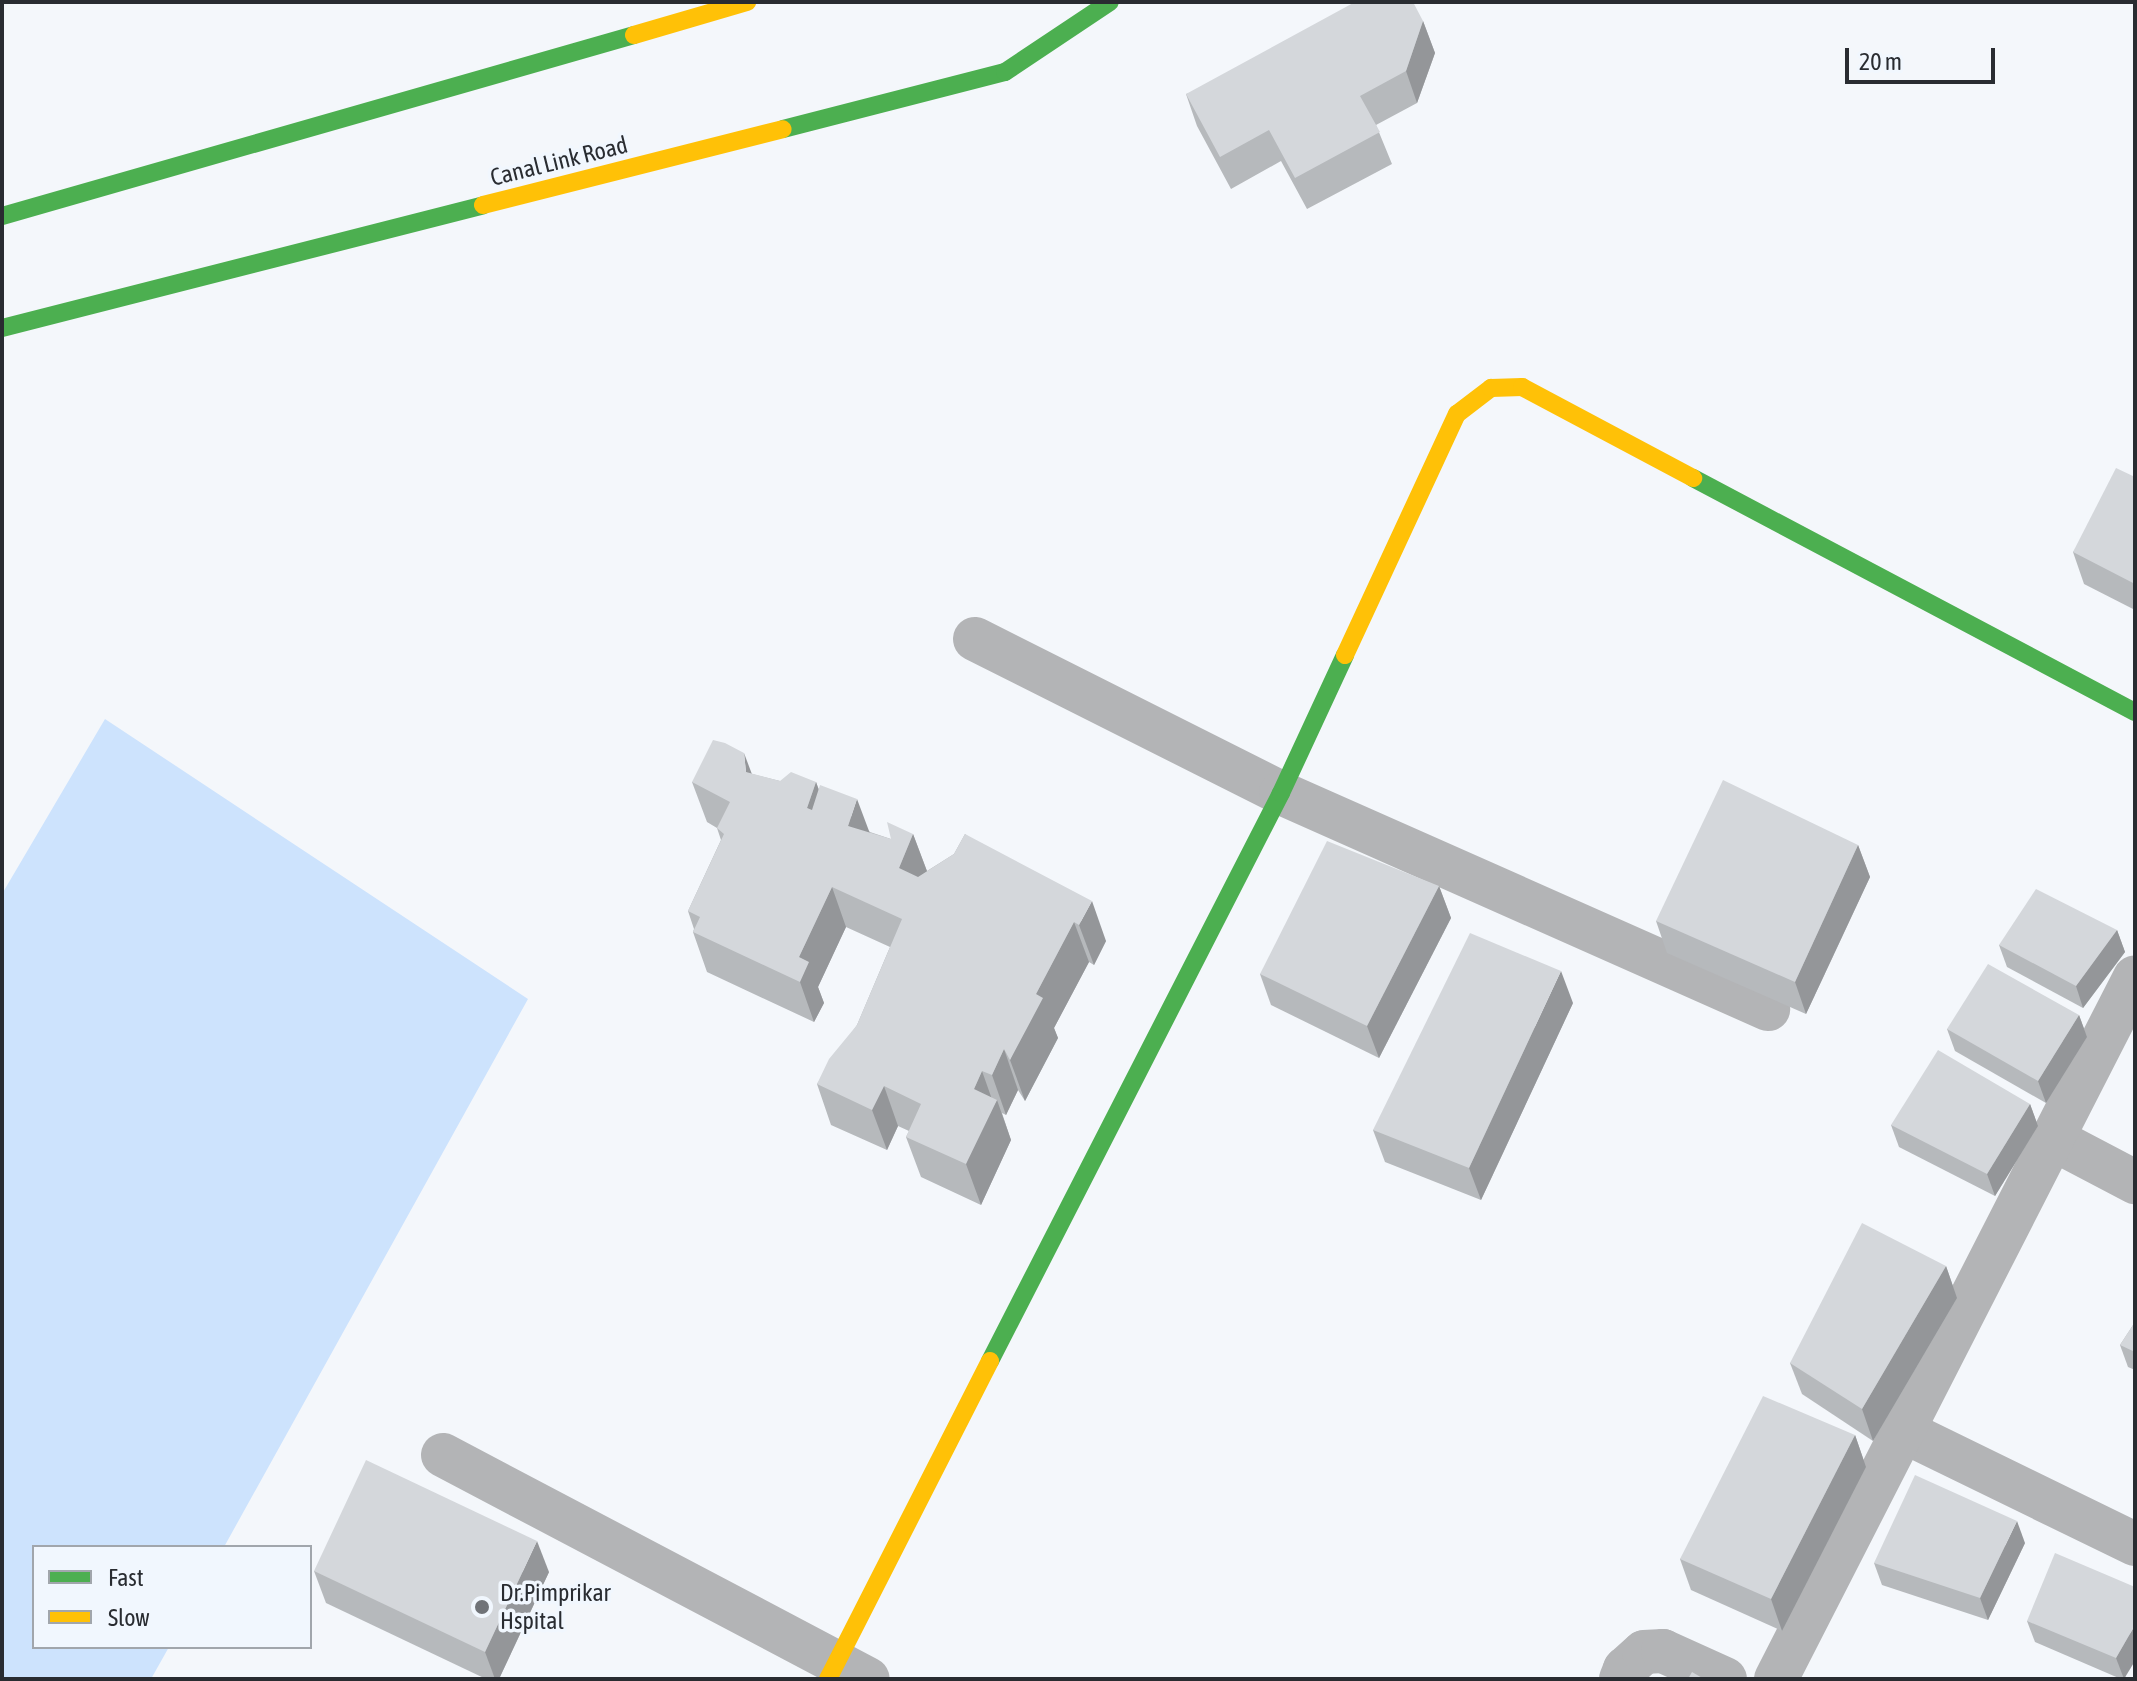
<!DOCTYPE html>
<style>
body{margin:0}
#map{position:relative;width:2137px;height:1681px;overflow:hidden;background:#f4f7fb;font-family:"Asap Condensed",sans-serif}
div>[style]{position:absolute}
.green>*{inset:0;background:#cde3fd}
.street>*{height:44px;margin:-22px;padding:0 22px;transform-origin:22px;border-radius:22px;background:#b3b4b6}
.fast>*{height:18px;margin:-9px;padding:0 9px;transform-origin:9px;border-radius:9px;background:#4caf50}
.slow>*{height:18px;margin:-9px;padding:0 9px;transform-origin:9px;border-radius:9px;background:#ffc107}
.wall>*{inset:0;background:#b6b9bc}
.shaded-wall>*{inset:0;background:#949699}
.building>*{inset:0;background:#d4d7db}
.dots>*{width:22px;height:22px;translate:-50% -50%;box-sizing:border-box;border:4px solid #f1f7fe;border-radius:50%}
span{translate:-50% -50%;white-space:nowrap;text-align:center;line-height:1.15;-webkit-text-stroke:7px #f1f7fe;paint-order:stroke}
.street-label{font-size:24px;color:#292c31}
.poi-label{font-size:24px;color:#292c31}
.left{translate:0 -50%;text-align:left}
.frame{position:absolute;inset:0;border:4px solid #292c31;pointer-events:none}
.legend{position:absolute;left:32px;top:1545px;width:280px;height:104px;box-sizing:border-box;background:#f1f7fe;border:2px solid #a1a6ac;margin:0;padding:10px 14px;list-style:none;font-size:24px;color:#292c31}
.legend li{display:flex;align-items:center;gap:16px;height:40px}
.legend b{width:40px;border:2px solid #a1a6ac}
.scale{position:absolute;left:1845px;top:48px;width:150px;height:36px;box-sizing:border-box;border:4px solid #292c31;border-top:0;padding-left:10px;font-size:24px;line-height:28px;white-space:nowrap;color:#292c31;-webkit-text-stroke:6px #f1f7fe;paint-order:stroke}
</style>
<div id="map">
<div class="green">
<div style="clip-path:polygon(105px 719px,528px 999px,224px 1547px,34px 1547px,34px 1647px,169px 1647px,151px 1679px,2px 1679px,2px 894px)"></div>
</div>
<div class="street">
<div style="left:975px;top:639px;width:343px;rotate:26.7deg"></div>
<div style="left:1281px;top:793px;width:533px;rotate:23.92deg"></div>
<div style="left:2053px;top:1139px;width:93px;rotate:27.7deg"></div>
<div style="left:1903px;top:1431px;width:258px;rotate:26deg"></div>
<div style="left:443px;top:1455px;width:480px;rotate:27.8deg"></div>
<div style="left:1621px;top:1679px;width:11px;rotate:-68deg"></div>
<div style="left:1625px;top:1669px;width:25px;rotate:-42deg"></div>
<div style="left:1644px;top:1652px;width:19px;rotate:-3deg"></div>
<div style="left:1663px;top:1651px;width:68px;rotate:24.3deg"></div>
<div style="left:1776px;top:1679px;width:788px;rotate:-62.91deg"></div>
</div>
<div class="fast">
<div style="left:783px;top:129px;width:229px;rotate:-14.4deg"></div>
<div style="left:1005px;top:72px;width:126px;rotate:-33.7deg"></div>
<div style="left:2px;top:216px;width:657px;rotate:-15.98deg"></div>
<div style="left:2px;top:328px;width:496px;rotate:-14.3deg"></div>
<div style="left:1693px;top:478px;width:500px;rotate:27.9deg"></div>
<div style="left:990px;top:1361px;width:638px;rotate:-62.87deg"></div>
<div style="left:1281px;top:793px;width:152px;rotate:-65.1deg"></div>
</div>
<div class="slow">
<div style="left:634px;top:35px;width:118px;rotate:-16.3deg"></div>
<div style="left:483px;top:205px;width:309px;rotate:-14.2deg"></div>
<div style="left:1345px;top:655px;width:266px;rotate:-65.1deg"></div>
<div style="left:1457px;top:414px;width:43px;rotate:-37.4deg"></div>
<div style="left:1491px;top:388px;width:31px;rotate:-2deg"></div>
<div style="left:1522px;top:387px;width:194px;rotate:28deg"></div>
<div style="left:828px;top:1679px;width:357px;rotate:-63deg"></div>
</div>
<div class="wall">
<div style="clip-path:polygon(1423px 21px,1435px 53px,1417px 103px,1376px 125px,1392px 164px,1307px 209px,1281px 161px,1231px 189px,1197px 126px,1186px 94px)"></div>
<div style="clip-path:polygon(2135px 477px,2135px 610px,2084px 584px,2073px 552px)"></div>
<div style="clip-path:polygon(752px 774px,780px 781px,816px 782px,819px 790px,870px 832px,891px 839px,913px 834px,927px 871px,954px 854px,965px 834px,1106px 941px,1094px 965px,1089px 962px,1054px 1028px,1058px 1038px,1025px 1101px,1018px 1090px,1006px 1115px,1002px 1113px,1011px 1140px,981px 1205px,921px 1177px,906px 1137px,909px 1131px,898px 1126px,887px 1150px,831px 1125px,817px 1084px,857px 1025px,890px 947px,846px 927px,818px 987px,824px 1003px,814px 1022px,707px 972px,693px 932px,694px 929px,688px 911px,721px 840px,717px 828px,707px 822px,692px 782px)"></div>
<div style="clip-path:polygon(1858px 845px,1870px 877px,1806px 1014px,1667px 953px,1656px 921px)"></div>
<div style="clip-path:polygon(1439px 886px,1451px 918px,1379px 1058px,1271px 1005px,1260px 974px)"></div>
<div style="clip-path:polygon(2117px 930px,2125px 952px,2083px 1008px,2007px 967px,1999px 945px)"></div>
<div style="clip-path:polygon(1573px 1003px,1481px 1200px,1385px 1162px,1373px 1130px)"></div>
<div style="clip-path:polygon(2079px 1015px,2087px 1037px,2046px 1103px,1955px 1051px,1947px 1029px)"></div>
<div style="clip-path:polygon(2030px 1104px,2038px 1126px,1995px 1196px,1899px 1147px,1891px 1125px)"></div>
<div style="clip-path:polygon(1946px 1266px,1957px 1298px,1873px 1441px,1802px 1394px,1790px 1363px)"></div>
<div style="clip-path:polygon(2135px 1322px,2135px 1370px,2128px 1367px,2120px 1345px)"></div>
<div style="clip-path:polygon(1855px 1435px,1866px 1467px,1782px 1631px,1691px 1590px,1680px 1559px)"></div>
<div style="clip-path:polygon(2025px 1543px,1988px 1620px,1882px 1585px,1874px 1563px)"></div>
<div style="clip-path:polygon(314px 1571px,549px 1572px,499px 1679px,486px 1679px,326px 1603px)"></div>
<div style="clip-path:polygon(2135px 1587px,2125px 1679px,2121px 1679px,2035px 1642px,2027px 1621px)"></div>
</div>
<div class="shaded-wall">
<div style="clip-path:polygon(1423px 21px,1435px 53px,1417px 103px,1406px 71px)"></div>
<div style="clip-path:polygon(744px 753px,759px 793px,746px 772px)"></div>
<div style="clip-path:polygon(816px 782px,830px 822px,807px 808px)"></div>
<div style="clip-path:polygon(857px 799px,872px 839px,848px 826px)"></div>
<div style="clip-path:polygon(913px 834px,928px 874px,913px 908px,899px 868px)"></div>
<div style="clip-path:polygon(1858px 845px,1870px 877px,1806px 1014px,1795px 982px)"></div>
<div style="clip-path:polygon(1439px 886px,1451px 918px,1379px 1058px,1367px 1026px)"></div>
<div style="clip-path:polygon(832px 887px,846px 927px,818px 987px,824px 1003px,814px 1022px,800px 982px,799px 957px)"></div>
<div style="clip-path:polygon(1092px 901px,1106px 941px,1094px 965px,1079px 925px)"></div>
<div style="clip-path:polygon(1074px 922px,1089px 962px,1054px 1028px,1058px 1038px,1025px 1101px,1010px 1060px,1036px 994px)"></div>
<div style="clip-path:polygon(2117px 930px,2125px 952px,2083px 1008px,2076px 986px)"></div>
<div style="clip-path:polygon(1561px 971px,1573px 1003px,1481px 1200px,1469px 1168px)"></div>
<div style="clip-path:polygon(2079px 1015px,2087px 1037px,2046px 1103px,2038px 1081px)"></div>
<div style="clip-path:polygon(1004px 1049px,1018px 1090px,1006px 1115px,992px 1075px)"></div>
<div style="clip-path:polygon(982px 1071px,994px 1105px,997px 1100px,1011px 1140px,981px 1205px,966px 1164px,974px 1089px)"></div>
<div style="clip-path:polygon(884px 1086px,898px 1126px,887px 1150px,872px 1110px)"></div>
<div style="clip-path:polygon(2030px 1104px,2038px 1126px,1995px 1196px,1987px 1174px)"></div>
<div style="clip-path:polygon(1946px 1266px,1957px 1298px,1873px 1441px,1862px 1409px)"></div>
<div style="clip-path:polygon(1855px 1435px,1866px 1467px,1782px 1631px,1771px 1599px)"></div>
<div style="clip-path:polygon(2017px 1521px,2025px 1543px,1988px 1620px,1980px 1598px)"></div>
<div style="clip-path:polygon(537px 1541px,549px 1572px,499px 1679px,495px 1679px,485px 1652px)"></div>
<div style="clip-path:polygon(2135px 1625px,2135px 1661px,2124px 1679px,2116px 1658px)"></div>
</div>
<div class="building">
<div style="clip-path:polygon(1355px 2px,1413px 2px,1423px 21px,1406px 71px,1360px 96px,1380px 132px,1295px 178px,1269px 130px,1220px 157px,1186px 94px)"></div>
<div style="clip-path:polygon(2116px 468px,2135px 477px,2135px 584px,2073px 552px)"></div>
<div style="clip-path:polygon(713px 740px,725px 743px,744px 753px,746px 772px,780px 781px,791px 772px,816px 782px,807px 808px,812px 810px,820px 785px,857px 799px,848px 826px,891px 839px,887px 822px,913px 834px,899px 868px,918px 877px,954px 854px,965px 834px,1092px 901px,1079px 925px,1074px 922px,1036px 994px,1043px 998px,1010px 1060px,1004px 1049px,992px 1075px,982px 1071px,974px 1089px,997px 1100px,966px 1164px,906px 1137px,921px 1104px,884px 1086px,872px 1110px,817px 1084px,829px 1059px,857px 1025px,902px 919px,832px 887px,799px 957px,809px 962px,800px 982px,693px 932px,700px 917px,688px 911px,724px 834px,717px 828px,730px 802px,692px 782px)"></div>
<div style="clip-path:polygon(1723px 780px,1858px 845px,1795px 982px,1656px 921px)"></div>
<div style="clip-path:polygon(1327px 841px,1439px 886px,1367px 1026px,1260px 974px)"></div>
<div style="clip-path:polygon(2036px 889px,2117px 930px,2076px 986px,1999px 945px)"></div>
<div style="clip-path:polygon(1470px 933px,1561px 971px,1469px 1168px,1373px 1130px)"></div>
<div style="clip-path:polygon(1988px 964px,2079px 1015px,2038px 1081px,1947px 1029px)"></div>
<div style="clip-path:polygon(1938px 1050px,2030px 1104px,1987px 1174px,1891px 1125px)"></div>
<div style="clip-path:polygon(1862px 1223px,1946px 1266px,1862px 1409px,1790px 1363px)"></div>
<div style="clip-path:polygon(2135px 1322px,2135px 1352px,2120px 1345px)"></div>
<div style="clip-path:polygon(1763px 1396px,1855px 1435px,1771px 1599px,1680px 1559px)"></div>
<div style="clip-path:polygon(366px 1460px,537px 1541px,485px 1652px,314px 1571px)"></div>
<div style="clip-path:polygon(1915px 1475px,2017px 1521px,1980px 1598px,1874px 1563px)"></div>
<div style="clip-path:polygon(2055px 1553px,2135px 1587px,2135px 1625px,2116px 1658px,2027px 1621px)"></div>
<div style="clip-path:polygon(1692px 1672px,1704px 1679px,1688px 1679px)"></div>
</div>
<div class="dots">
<div style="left:482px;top:1607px;background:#707378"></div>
</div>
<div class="street-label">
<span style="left:559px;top:161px;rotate:-14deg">Canal Link Road</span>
</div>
<div class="poi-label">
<span class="left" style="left:500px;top:1607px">Dr.Pimprikar<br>Hspital</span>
</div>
<div class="frame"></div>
<ul class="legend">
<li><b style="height:10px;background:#4caf50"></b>Fast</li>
<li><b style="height:10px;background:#ffc107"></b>Slow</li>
</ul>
<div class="scale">20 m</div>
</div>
